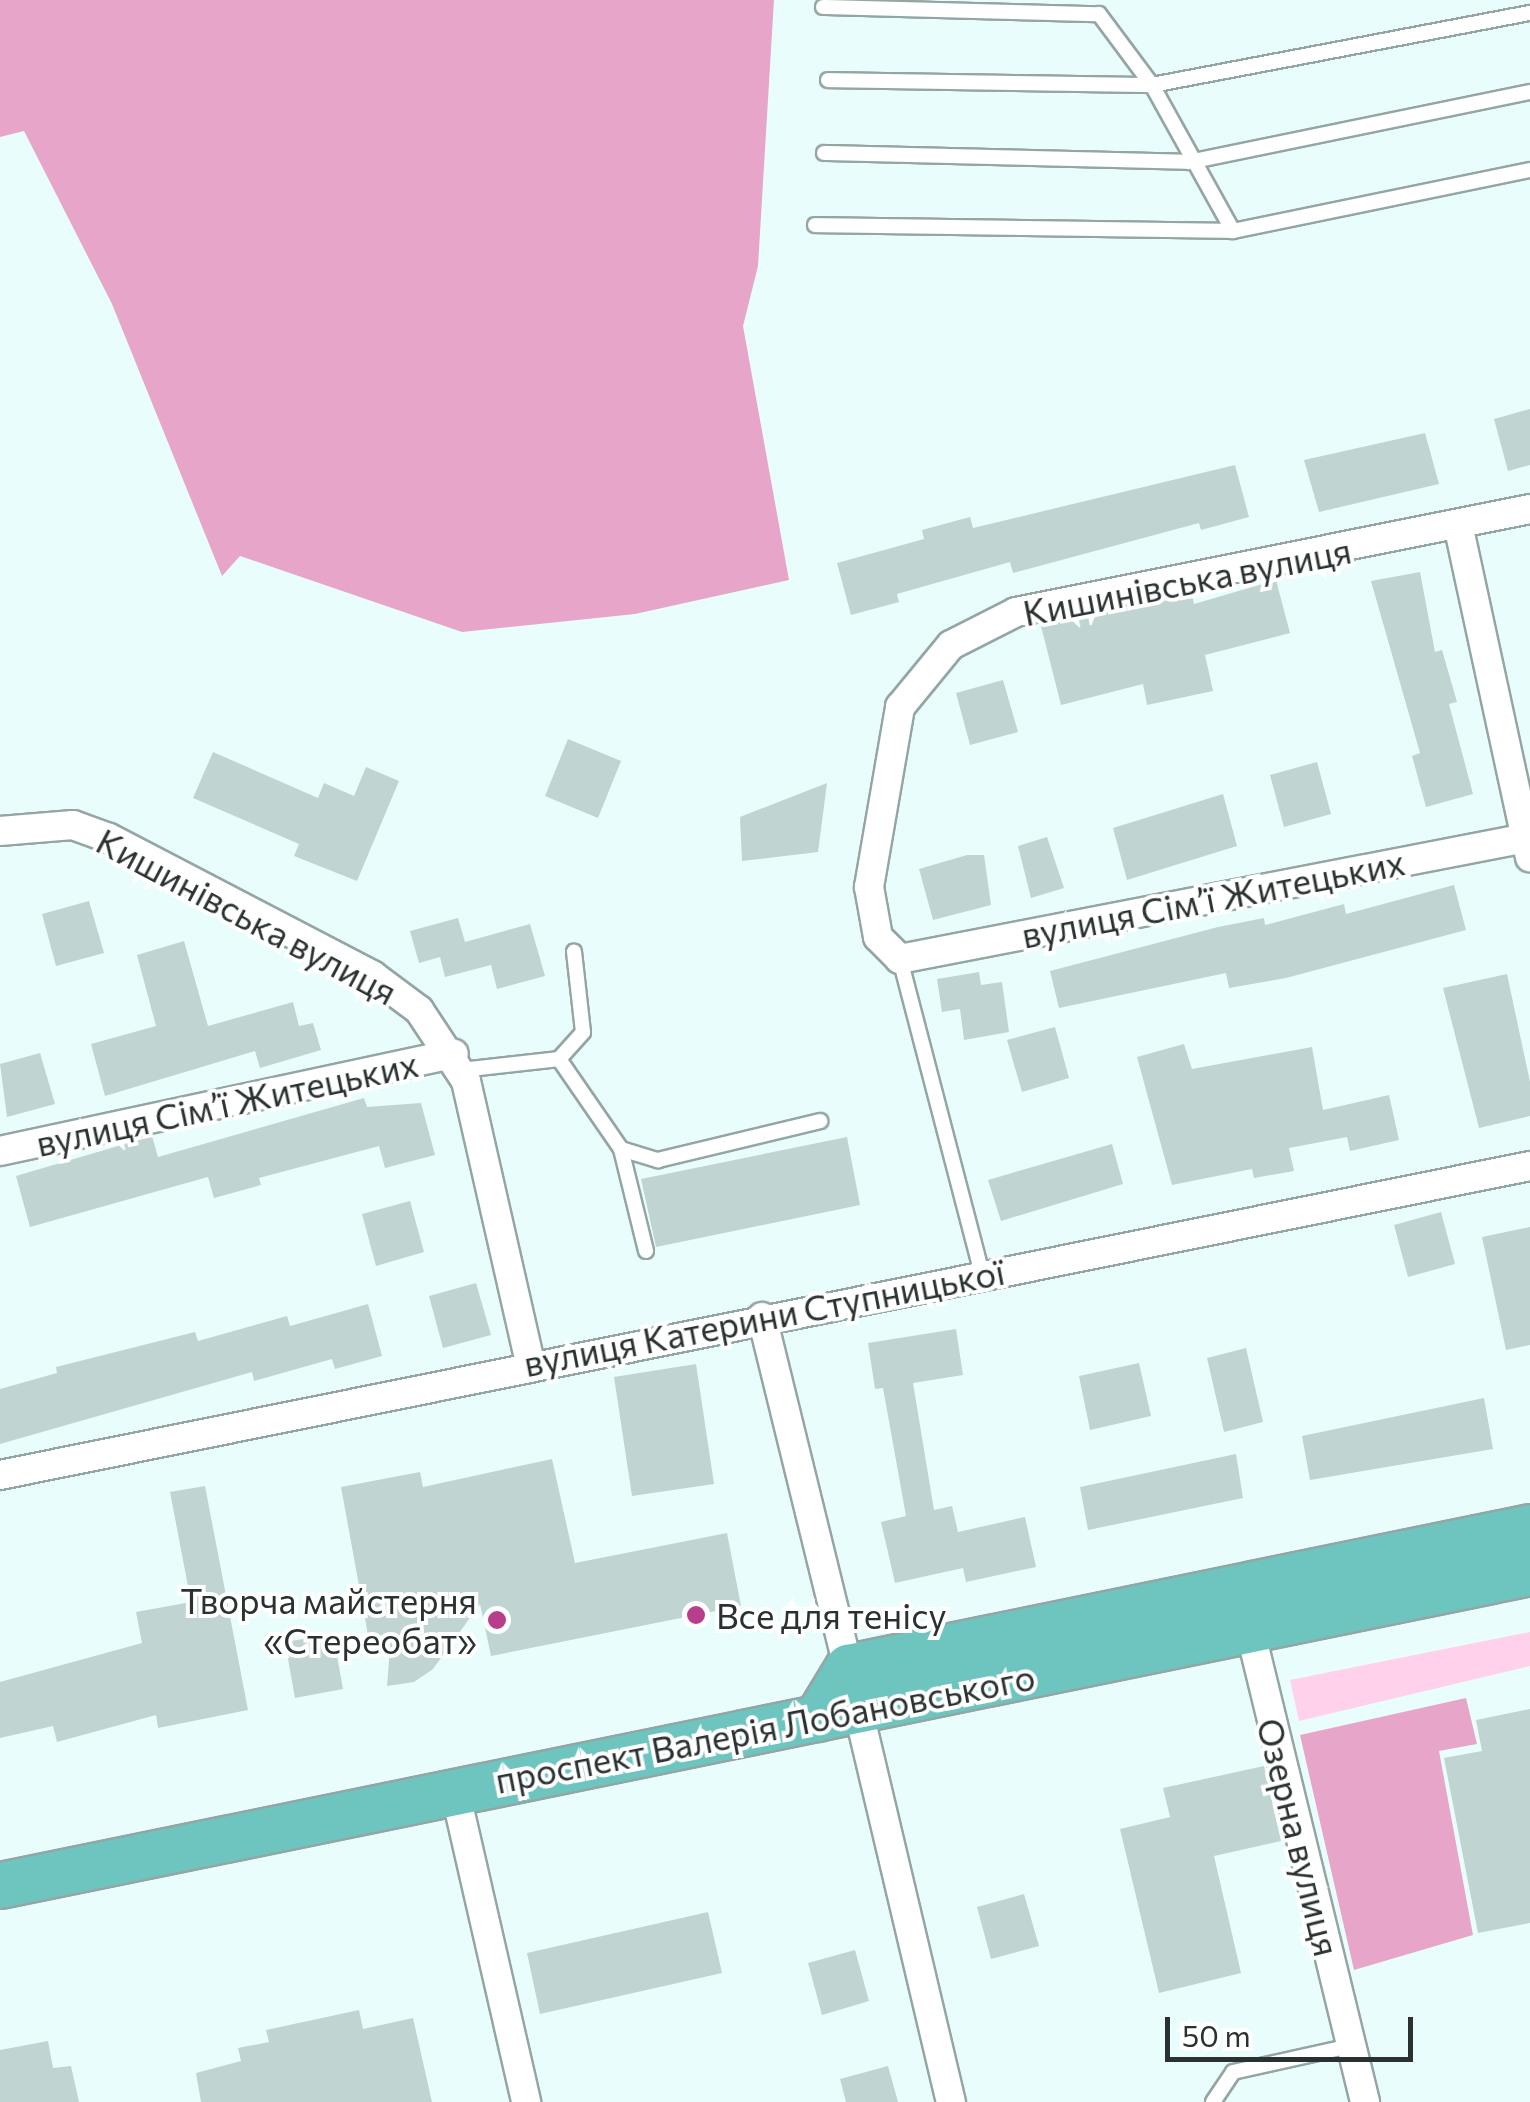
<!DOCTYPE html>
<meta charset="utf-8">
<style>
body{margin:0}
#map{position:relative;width:1530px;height:2102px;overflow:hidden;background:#e9fefc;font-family:Commissioner,sans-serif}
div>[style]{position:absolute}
.green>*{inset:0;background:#ffd1ea}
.forest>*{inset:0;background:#e8a5ca}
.building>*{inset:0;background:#c0d5d2}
.roads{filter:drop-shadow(2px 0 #93a6a4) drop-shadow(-2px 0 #93a6a4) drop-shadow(0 2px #93a6a4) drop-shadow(0 -2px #93a6a4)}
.lane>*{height:14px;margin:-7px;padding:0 7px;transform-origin:7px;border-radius:7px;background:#fff}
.street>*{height:28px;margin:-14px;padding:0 14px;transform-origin:14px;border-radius:14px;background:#fff}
.primary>*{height:45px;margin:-22.5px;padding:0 22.5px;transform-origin:22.5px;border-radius:22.5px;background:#6ec4bf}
.dots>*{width:28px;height:28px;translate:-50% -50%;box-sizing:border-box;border:5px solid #fff;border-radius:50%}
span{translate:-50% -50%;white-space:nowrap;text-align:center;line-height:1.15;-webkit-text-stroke:8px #fff;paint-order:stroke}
.street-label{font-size:35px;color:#2a3231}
.poi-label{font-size:35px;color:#2a3231}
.right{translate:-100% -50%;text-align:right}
.left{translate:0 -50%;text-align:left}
.scale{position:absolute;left:1165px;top:2017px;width:248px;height:45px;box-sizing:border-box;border:5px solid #2a3231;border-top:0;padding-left:12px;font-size:30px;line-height:35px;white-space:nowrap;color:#2a3231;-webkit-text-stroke:8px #fff;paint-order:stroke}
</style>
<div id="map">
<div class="green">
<div style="clip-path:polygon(1530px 1632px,1530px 1666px,1299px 1721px,1290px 1680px)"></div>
</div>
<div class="forest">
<div style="clip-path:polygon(0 0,774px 0,758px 266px,743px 326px,789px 580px,635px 614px,462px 632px,240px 556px,222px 576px,112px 304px,24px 131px,0 137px)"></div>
<div style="clip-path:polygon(1466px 1698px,1477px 1744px,1439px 1751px,1473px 1935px,1354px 1970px,1300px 1735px)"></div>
</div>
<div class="building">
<div style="clip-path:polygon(1530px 409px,1530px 465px,1508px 471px,1494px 419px)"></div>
<div style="clip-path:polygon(1425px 433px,1439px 484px,1319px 512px,1304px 460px)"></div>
<div style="clip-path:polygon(1235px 465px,1249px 517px,1201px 530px,1199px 523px,1013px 573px,1010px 562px,897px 594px,899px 602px,851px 615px,837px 563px,924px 539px,922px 530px,970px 517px,973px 528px)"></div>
<div style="clip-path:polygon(1420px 572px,1435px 652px,1442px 650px,1457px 702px,1449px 704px,1473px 794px,1426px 807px,1412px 756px,1420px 753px,1371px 581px)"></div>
<div style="clip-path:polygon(1276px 580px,1290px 633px,1205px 655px,1213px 691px,1147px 705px,1143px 684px,1061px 705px,1041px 626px,1192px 595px,1194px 604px)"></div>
<div style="clip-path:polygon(1003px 680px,1018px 732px,970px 745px,956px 693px)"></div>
<div style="clip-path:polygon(568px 739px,621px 761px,598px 818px,545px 796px)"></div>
<div style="clip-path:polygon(213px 752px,318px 798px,324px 783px,354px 796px,366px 767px,399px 781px,357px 881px,294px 856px,299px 844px,193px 798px)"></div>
<div style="clip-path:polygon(1317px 762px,1331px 814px,1284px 827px,1270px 775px)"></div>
<div style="clip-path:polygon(827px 783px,818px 852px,742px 861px,740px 817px)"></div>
<div style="clip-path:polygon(1223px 794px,1237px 846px,1127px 880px,1113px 828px)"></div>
<div style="clip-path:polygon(1047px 837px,1064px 888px,1031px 898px,1018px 846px)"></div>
<div style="clip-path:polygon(967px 855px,984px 855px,991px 905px,933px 920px,919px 869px)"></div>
<div style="clip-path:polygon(1454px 885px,1466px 930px,1286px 978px,1229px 988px,1226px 973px,1059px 1008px,1050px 971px,1218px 927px,1264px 918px,1265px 925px,1344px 904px,1346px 914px)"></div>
<div style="clip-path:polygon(89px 901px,104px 953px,56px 966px,42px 914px)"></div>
<div style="clip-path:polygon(458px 918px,465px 942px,530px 924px,545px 976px,497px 989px,491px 965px,445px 977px,440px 957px,419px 963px,410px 931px)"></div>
<div style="clip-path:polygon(184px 941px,208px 1026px,293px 1002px,299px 1026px,313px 1023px,321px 1050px,260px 1068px,255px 1051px,105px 1096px,91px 1044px,156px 1026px,137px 955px)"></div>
<div style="clip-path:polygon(979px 972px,981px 985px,1002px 982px,1009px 1032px,964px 1040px,960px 1009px,942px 1012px,937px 979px)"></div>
<div style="clip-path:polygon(1507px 974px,1530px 1082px,1530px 1116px,1479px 1128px,1443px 988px)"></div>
<div style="clip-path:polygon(1055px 1027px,1069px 1078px,1022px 1092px,1007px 1040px)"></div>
<div style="clip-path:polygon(1184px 1044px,1192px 1069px,1312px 1047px,1323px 1110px,1389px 1095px,1399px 1140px,1350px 1151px,1347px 1137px,1289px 1148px,1294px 1171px,1254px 1178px,1252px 1169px,1172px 1185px,1137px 1057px)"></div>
<div style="clip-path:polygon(40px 1053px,55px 1104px,7px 1117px,0 1064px)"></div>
<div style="clip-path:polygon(364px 1098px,367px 1107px,421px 1103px,435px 1155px,385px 1168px,379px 1146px,259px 1178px,261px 1185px,214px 1198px,208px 1177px,30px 1227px,16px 1176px,152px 1136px,158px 1157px)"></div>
<div style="clip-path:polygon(847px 1137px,860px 1205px,656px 1247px,641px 1179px)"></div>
<div style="clip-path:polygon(1112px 1144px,1123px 1184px,1001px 1221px,988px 1180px)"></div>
<div style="clip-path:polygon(410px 1201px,424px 1252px,376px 1266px,362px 1214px)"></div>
<div style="clip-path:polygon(1441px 1212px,1455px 1264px,1408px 1277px,1394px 1225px)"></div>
<div style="clip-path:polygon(1530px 1227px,1530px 1345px,1506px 1350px,1482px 1237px)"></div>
<div style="clip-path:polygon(476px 1283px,491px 1335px,443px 1348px,429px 1296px)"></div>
<div style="clip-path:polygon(368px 1304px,382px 1356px,335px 1369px,332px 1359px,254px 1381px,252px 1372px,0 1444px,0 1389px,57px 1373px,56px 1367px,195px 1332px,198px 1341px,287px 1316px,290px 1326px)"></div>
<div style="clip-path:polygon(956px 1329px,963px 1375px,913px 1383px,934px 1510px,952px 1506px,958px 1532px,1025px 1517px,1036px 1567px,966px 1582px,963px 1568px,895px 1583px,881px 1522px,906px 1516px,883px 1388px,875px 1389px,868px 1343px)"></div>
<div style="clip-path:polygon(1246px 1348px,1263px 1422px,1224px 1432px,1207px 1358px)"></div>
<div style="clip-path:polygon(1139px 1363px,1151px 1416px,1090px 1430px,1079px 1376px)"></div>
<div style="clip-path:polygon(696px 1364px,714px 1484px,632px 1496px,614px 1377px)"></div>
<div style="clip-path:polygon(1484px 1398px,1493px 1449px,1310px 1480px,1302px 1436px)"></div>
<div style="clip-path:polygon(1236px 1454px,1243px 1498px,1088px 1530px,1080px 1487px)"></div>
<div style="clip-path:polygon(552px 1459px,575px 1563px,727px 1533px,741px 1606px,491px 1656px,480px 1604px,433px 1669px,414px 1682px,387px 1686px,391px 1636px,368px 1635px,341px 1487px,420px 1472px,423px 1487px)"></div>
<div style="clip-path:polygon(205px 1486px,248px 1710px,158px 1728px,156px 1715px,57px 1742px,53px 1726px,0 1738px,0 1682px,142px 1643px,136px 1612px,191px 1602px,170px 1492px)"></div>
<div style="clip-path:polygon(333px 1634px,343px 1689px,295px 1698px,285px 1642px)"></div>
<div style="clip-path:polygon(1530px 1709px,1530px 1923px,1478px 1933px,1444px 1758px,1482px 1751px,1476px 1720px)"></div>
<div style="clip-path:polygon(1264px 1766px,1281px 1841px,1214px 1856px,1241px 1973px,1159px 1993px,1120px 1829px,1170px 1817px,1163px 1788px)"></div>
<div style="clip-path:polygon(1024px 1894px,1039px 1946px,991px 1959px,977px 1907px)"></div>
<div style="clip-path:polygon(708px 1912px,722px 1973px,540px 2014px,527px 1953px)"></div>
<div style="clip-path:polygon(855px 1950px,869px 2001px,822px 2015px,808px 1963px)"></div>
<div style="clip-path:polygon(359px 2010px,363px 2029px,413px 2018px,432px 2102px,201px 2102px,196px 2073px,241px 2061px,238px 2048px,269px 2042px,266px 2030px)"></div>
<div style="clip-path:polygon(48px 2041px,53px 2068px,71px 2066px,79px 2102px,0 2102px,0 2050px)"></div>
<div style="clip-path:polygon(888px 2066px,898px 2102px,846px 2102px,840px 2079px)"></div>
</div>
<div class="roads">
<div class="lane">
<div style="left:823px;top:7px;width:276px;rotate:1.5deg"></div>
<div style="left:1099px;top:14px;width:89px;rotate:53.3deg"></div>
<div style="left:1152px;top:85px;width:167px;rotate:61deg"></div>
<div style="left:828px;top:80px;width:324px;rotate:0.9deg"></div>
<div style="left:1152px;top:85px;width:385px;rotate:-10.8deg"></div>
<div style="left:824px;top:153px;width:365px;rotate:1.4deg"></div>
<div style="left:1189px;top:162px;width:348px;rotate:-11.6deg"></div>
<div style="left:815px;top:225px;width:418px;rotate:0.8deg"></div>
<div style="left:1233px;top:231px;width:303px;rotate:-11.6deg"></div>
<div style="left:900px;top:959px;width:325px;rotate:75.4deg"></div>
<div style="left:559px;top:1059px;width:109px;rotate:55.4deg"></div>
<div style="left:621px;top:1149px;width:105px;rotate:76.2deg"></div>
<div style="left:461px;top:1070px;width:99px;rotate:-6.4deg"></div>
<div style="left:559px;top:1059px;width:36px;rotate:-48deg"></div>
<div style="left:583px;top:1032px;width:81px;rotate:-96.4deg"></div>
<div style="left:621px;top:1149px;width:39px;rotate:17deg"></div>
<div style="left:658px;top:1160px;width:167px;rotate:-13.5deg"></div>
<div style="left:1213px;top:2102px;width:36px;rotate:-56deg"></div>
<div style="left:1233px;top:2072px;width:120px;rotate:-12.5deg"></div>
</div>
<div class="street">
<div style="left:1459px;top:529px;width:336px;rotate:77.8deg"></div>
<div style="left:0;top:831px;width:73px;rotate:-4.7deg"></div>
<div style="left:73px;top:825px;width:38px;rotate:20deg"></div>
<div style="left:109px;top:838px;width:297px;rotate:27.5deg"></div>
<div style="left:372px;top:975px;width:59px;rotate:36.7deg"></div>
<div style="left:419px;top:1010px;width:85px;rotate:56.5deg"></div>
<div style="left:466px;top:1081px;width:289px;rotate:77.2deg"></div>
<div style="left:1526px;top:838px;width:638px;rotate:169.06deg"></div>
<div style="left:900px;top:959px;width:31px;rotate:-135deg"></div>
<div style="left:878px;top:937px;width:51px;rotate:-100.2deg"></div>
<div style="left:869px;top:887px;width:183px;rotate:-80.2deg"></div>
<div style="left:900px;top:707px;width:80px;rotate:-50.6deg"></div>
<div style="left:951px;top:645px;width:73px;rotate:-26.9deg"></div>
<div style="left:1016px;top:612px;width:524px;rotate:-11.33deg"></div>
<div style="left:0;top:1151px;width:464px;rotate:-12.1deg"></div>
<div style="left:762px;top:1317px;width:360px;rotate:76.2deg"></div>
<div style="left:0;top:1475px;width:1561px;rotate:-11.42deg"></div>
<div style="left:1250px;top:1630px;width:486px;rotate:76.3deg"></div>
<div style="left:858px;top:1709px;width:404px;rotate:76.7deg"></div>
<div style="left:455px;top:1791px;width:319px;rotate:77.1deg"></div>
</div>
<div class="primary">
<div style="left:817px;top:1718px;width:60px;rotate:-58.7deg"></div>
<div style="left:848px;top:1667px;width:696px;rotate:-11.6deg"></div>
<div style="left:0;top:1885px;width:1562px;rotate:-11.56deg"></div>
</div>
</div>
<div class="dots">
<div style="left:696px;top:1615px;background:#b93d8d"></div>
<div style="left:497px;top:1620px;background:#b93d8d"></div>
</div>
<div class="street-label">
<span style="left:1187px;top:581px;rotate:-11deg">Кишинівська вулиця</span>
<span style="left:1213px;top:898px;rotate:-11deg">вулиця Сімʼї Житецьких</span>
<span style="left:247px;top:916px;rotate:28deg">Кишинівська вулиця</span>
<span style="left:227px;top:1103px;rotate:-12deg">вулиця Сімʼї Житецьких</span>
<span style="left:764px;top:1317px;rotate:-11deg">вулиця Катерини Ступницької</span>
<span style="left:765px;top:1728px;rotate:-11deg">проспект Валерія Лобановського</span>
<span style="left:1299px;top:1837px;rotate:76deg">Озерна вулиця</span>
</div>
<div class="poi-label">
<span class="right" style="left:477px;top:1620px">Творча майстерня<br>«Стереобат»</span>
<span class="left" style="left:716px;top:1615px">Все для тенісу</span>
</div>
<div class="scale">50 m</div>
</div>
